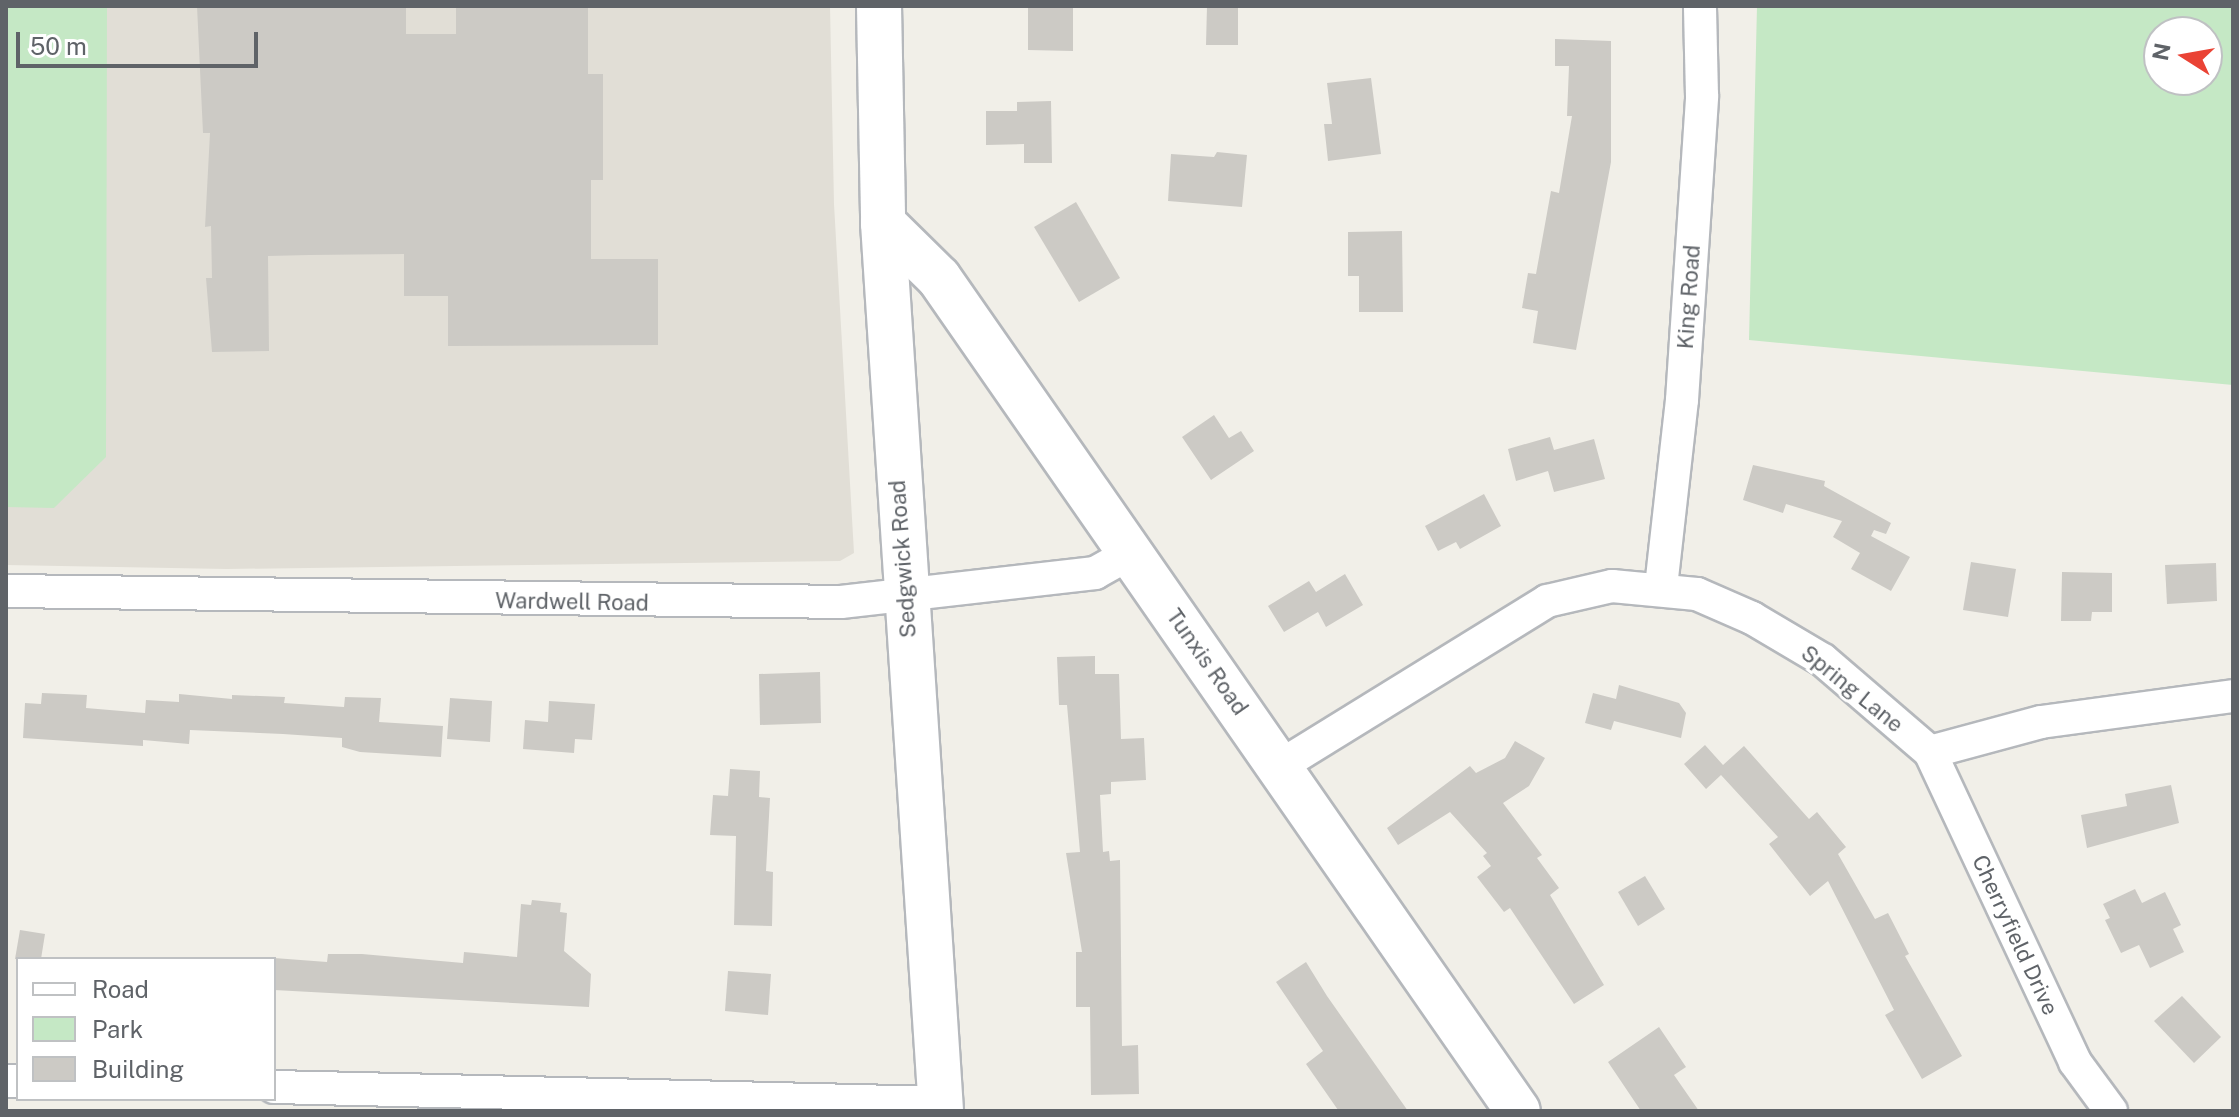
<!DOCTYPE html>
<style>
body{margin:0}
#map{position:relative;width:2239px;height:1117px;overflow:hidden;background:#f1efe8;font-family:"Public Sans",sans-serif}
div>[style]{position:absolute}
.education>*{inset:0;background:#e1ded6}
.green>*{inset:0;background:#c5e8c5}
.building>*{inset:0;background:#cccac5}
.roads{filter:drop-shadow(2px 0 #b5b8bc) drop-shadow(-2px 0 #b5b8bc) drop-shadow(0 2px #b5b8bc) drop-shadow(0 -2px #b5b8bc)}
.street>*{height:32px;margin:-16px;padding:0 16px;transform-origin:16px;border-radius:16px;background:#fff}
.secondary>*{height:44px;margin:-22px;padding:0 22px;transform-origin:22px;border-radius:22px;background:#fff}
span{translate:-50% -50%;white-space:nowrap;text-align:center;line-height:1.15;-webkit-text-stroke:6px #fff;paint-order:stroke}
.street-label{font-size:22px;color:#5f6368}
.frame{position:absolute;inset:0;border:8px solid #5f6368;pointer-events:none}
.legend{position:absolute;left:16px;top:957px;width:260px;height:144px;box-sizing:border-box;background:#fff;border:2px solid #bfc1c3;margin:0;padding:10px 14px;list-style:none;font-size:24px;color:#5f6368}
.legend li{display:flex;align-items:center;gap:16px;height:40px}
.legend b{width:40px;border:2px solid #bfc1c3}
.north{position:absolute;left:2143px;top:16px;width:80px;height:80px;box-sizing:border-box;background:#fff;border:2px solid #bfc1c3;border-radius:50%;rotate:281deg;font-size:22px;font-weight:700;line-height:32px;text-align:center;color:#5f6368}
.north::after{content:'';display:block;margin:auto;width:28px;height:36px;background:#ea4335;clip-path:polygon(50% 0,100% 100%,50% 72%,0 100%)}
.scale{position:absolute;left:16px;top:32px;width:242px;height:36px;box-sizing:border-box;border:4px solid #5f6368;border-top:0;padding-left:10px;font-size:24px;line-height:28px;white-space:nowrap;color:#5f6368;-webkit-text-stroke:6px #fff;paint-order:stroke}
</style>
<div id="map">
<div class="education">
<div style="clip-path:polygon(6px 6px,830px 6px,834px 204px,854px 553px,840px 561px,227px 569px,6px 565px)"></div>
</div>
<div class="green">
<div style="clip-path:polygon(6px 6px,107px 6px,106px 457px,54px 508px,6px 507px)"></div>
<div style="clip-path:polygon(evenodd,1757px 6px,2233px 6px,2233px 385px,1749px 340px,1757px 6px,2159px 32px,2207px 32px,2207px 80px,2159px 80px,2159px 32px)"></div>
</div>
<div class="building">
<div style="clip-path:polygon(197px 6px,406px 6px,406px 34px,456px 34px,456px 6px,588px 6px,588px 74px,603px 74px,603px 180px,591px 180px,591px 259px,658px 259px,658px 345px,448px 346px,448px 296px,404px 296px,404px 254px,309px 255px,268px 256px,269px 351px,212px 352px,206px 278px,212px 278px,211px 226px,205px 227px,210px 133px,203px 133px)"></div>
<div style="clip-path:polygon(1028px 6px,1073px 6px,1073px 51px,1028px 50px)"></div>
<div style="clip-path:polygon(1207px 6px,1238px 6px,1238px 45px,1206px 45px)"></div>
<div style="clip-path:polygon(1555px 39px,1611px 41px,1611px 162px,1576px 350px,1533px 343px,1538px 311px,1522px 308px,1528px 273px,1536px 274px,1551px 191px,1559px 193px,1572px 116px,1567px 116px,1569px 66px,1555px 66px)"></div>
<div style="clip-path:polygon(1371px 78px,1381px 154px,1328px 161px,1324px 124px,1332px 124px,1327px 83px)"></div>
<div style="clip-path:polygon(1051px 101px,1052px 163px,1024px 163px,1024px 144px,986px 145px,986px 111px,1017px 111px,1017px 102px)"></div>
<div style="clip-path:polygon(1217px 152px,1247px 155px,1242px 207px,1168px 201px,1171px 154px,1214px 157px)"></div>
<div style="clip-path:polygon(1076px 202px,1120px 278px,1079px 302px,1034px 227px)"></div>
<div style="clip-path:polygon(1402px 231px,1403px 312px,1359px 312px,1359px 276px,1348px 276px,1348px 232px)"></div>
<div style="clip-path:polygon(1214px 415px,1229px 438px,1241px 431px,1254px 451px,1211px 480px,1182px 437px)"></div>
<div style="clip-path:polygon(1550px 437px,1554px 450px,1594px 439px,1605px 479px,1554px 492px,1548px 471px,1516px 481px,1508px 449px)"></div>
<div style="clip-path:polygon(1753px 465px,1825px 481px,1824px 486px,1891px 523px,1886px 534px,1874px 530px,1871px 536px,1910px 557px,1891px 591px,1851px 569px,1860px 553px,1833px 537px,1842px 521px,1786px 504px,1783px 513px,1743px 500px)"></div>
<div style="clip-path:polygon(1484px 494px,1501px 526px,1460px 549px,1456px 542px,1438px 551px,1425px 526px)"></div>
<div style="clip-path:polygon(1971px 562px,2016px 569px,2008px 617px,1963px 610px)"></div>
<div style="clip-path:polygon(2216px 563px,2217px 601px,2167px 604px,2165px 565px)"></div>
<div style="clip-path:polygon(2062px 572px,2112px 573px,2112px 612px,2092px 612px,2091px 621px,2061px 621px)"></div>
<div style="clip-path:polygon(1345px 574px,1363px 605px,1326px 627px,1318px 612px,1284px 632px,1268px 606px,1309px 581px,1316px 592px)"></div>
<div style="clip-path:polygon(1095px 656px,1095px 674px,1119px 674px,1121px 739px,1144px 738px,1146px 780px,1111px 782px,1111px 794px,1100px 795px,1103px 852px,1109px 851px,1110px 861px,1120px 860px,1122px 1046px,1138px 1045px,1139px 1094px,1091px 1095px,1090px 1007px,1076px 1007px,1076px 952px,1082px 952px,1066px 853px,1080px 852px,1067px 705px,1059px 705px,1057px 657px)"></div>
<div style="clip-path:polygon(820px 672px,821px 723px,760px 725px,759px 674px)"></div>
<div style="clip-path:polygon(1619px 685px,1679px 703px,1686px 713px,1681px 738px,1614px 721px,1611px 730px,1585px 723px,1593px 693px,1616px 699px)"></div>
<div style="clip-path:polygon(42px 693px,87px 695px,86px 708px,145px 713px,146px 700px,179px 702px,179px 694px,232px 699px,232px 695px,285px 697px,284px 703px,344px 707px,345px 697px,381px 698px,379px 722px,443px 726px,441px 757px,360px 752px,342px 747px,342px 738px,283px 734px,190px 730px,189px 744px,143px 740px,143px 746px,23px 738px,25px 703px,41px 704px)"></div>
<div style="clip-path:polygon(450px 698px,492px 701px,490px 742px,447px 739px)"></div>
<div style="clip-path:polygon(549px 701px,595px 704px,592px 740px,575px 739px,574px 753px,523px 749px,525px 720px,548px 722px)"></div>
<div style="clip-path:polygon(1515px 741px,1545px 758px,1529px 786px,1503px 803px,1542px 855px,1537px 858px,1559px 888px,1550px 895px,1604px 985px,1574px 1004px,1510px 908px,1504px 912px,1477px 877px,1491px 866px,1483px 856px,1487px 853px,1450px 812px,1398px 845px,1387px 828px,1470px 766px,1476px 773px,1505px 758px)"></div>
<div style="clip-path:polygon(1705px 745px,1723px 765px,1744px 746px,1809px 819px,1817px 812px,1846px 847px,1838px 854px,1875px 919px,1888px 913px,1909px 954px,1905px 956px,1962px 1056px,1922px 1079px,1885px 1015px,1894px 1010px,1828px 881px,1810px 896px,1769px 844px,1778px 837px,1721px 775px,1706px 789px,1684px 764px)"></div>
<div style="clip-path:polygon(730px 769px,760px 771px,759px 797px,770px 798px,766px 871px,773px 872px,772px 926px,734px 925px,736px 836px,710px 835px,713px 795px,728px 796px)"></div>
<div style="clip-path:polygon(2171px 785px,2179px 823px,2087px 848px,2081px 815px,2127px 806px,2125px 794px)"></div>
<div style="clip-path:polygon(1645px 876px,1665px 909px,1638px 926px,1618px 892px)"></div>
<div style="clip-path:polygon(2135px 889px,2142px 903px,2165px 892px,2181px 925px,2173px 929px,2184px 952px,2150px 968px,2139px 945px,2121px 953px,2105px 920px,2110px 918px,2103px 904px)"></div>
<div style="clip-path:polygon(532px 900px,561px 903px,560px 912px,567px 913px,564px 951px,591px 974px,589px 1007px,274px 990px,274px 958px,327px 962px,328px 954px,362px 954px,463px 963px,464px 952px,517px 957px,521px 904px,531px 905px)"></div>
<div style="clip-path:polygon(20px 930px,45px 934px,41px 959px,15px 959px)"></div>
<div style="clip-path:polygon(1306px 962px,1327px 996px,1408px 1111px,1338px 1110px,1306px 1064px,1323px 1051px,1276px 982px)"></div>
<div style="clip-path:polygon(728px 971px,771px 974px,768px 1015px,725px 1011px)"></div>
<div style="clip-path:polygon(2182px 996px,2221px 1037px,2194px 1063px,2154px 1021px)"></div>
<div style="clip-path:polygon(1659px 1027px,1686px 1067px,1674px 1075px,1699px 1111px,1641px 1111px,1608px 1062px)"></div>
</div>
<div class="roads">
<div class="street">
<div style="left:1661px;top:587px;width:188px;rotate:-83.6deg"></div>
<div style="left:1682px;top:400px;width:305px;rotate:-86.2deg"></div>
<div style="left:1702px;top:96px;width:90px;rotate:-91.3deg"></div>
<div style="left:6px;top:591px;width:835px;rotate:0.75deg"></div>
<div style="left:841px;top:602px;width:256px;rotate:-6.5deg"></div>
<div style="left:1095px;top:573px;width:41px;rotate:-29.1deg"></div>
<div style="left:1930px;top:752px;width:115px;rotate:-15.1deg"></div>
<div style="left:2041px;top:722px;width:194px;rotate:-7.7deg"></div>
<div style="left:1280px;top:766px;width:314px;rotate:-31.7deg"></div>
<div style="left:1547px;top:601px;width:67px;rotate:-13deg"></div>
<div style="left:1612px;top:586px;width:85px;rotate:5.4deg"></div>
<div style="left:1697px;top:594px;width:60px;rotate:23.6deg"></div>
<div style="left:1752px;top:618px;width:82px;rotate:30.6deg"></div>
<div style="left:1823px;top:660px;width:141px;rotate:40.7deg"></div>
<div style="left:1930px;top:752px;width:342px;rotate:64.9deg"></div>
<div style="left:2075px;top:1062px;width:61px;rotate:53.7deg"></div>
<div style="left:6px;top:1081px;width:12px"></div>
<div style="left:274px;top:1087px;width:666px;rotate:1.38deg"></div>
</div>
<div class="secondary">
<div style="left:879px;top:6px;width:217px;rotate:88.9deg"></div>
<div style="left:883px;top:223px;width:890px;rotate:86.26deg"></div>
<div style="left:883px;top:223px;width:78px;rotate:44.5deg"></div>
<div style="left:939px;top:278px;width:1014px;rotate:55.2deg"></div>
</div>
</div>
<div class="street-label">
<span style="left:1689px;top:297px;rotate:-86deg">King Road</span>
<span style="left:903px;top:559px;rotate:-94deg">Sedgwick Road</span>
<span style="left:572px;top:602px;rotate:1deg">Wardwell Road</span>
<span style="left:1207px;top:662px;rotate:55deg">Tunxis Road</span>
<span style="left:1852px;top:689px;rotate:39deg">Spring Lane</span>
<span style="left:2015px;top:935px;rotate:65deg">Cherryfield Drive</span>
</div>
<div class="frame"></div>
<ul class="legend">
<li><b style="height:10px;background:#fff"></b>Road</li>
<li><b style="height:22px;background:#c5e8c5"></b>Park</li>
<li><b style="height:22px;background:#cccac5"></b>Building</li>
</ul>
<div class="north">N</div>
<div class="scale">50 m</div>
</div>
